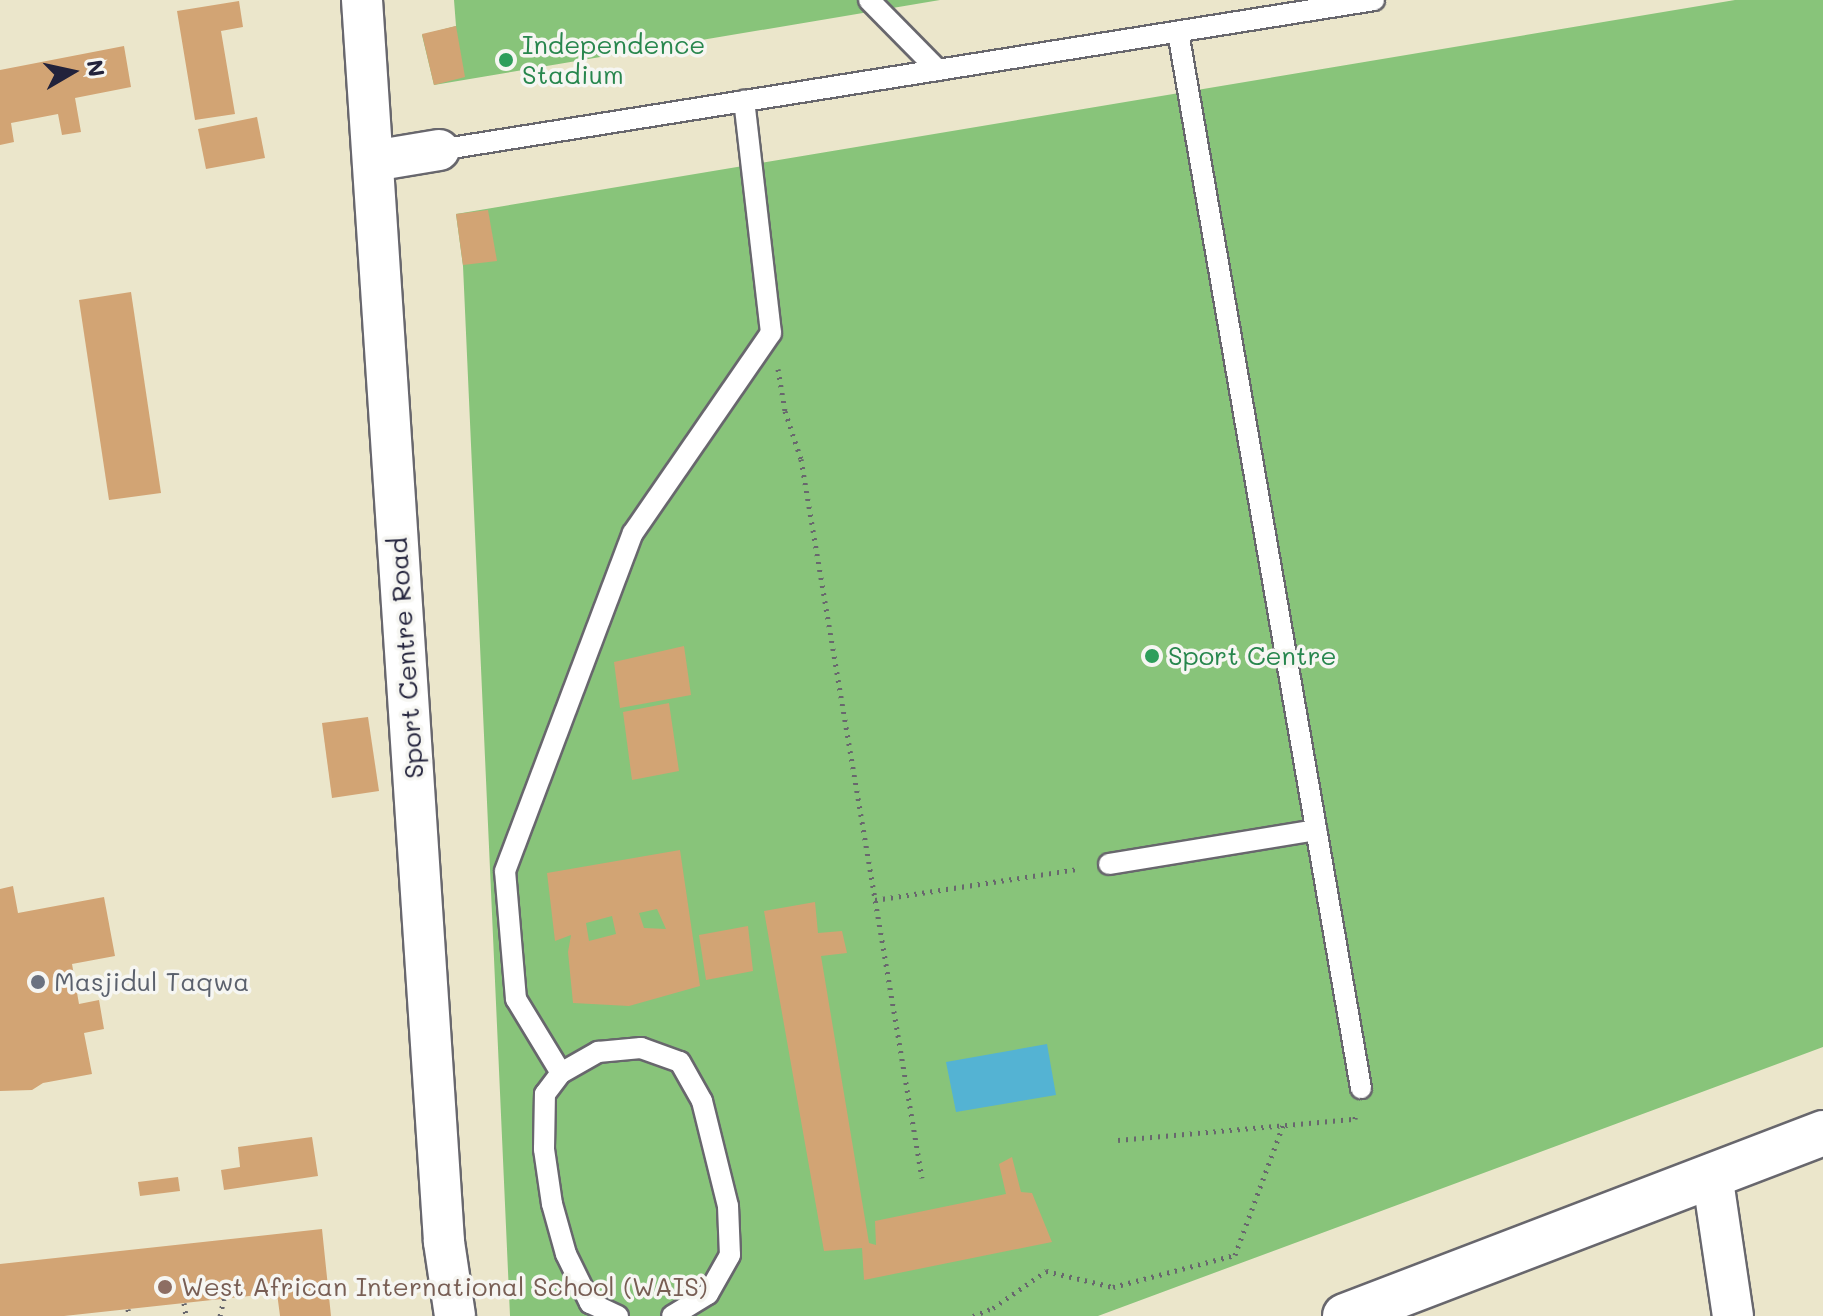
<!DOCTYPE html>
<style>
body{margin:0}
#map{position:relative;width:1823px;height:1316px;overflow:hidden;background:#ebe6cb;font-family:Mali,sans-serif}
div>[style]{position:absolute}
.green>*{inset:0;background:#88c47a}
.water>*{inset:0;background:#54b3d3}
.building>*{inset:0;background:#d2a474}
.path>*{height:5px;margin-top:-2.5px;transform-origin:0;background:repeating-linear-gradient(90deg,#68676d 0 2px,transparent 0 8px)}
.roads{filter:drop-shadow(2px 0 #68676d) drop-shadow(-2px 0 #68676d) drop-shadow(0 2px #68676d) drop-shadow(0 -2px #68676d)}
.service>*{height:20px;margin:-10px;padding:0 10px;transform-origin:10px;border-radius:10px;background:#fff}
.minor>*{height:40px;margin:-20px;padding:0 20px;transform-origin:20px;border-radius:20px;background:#fff}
.tertiary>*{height:44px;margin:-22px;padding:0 22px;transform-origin:22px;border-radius:22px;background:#fff}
.dots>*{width:22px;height:22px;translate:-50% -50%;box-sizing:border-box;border:4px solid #f6f6f2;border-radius:50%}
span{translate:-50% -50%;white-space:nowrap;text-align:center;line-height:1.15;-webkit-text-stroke:7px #f6f6f2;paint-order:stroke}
.leisure-label{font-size:26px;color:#27864d}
.left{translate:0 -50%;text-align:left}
.street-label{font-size:26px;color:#22223b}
.worship-label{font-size:26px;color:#5b616d}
.education-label{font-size:26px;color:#785e54}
.north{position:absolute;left:32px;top:32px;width:80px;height:80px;-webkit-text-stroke:6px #f6f6f2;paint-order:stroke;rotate:81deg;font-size:22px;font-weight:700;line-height:32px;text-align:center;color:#22223b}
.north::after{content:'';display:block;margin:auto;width:28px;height:36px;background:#22223b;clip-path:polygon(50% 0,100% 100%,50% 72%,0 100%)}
</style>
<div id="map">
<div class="green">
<div style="clip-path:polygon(454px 0,940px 0,434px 85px,422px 35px,456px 26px)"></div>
<div style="clip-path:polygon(1735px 0,1823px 0,1823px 1047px,1098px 1316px,510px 1316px,463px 266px,456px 214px)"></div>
</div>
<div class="water">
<div style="clip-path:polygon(1047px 1044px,1056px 1095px,956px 1112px,946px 1062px)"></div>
</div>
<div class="building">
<div style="clip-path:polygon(239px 1px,243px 27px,221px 31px,235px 114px,195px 120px,177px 11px)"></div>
<div style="clip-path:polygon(456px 26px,465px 77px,434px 85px,422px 34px)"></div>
<div style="clip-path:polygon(124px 46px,131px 87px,75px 98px,81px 132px,62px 135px,58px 114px,11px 123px,14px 142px,0 145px,0 70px)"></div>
<div style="clip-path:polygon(257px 117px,265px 158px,206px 169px,198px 129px)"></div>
<div style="clip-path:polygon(488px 210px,497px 261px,463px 265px,456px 214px)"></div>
<div style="clip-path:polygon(131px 292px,161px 493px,109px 500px,79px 300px)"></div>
<div style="clip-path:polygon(684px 646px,691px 695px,620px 708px,614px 662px)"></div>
<div style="clip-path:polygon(669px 703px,679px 771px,632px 780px,623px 712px)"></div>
<div style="clip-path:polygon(368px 717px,379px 791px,332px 798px,322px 723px)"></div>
<div style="clip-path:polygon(evenodd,680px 850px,700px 986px,629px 1006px,573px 1003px,568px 952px,571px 935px,555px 941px,547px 873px,680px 850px,657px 909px,666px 929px,644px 928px,639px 913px,657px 909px,680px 850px,612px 916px,616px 934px,589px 941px,586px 923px,612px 916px)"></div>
<div style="clip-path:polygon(13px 886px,18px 913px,104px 897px,115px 956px,72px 964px,79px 1004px,99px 1000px,104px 1029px,84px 1033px,92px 1074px,43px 1083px,32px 1090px,0 1091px,0 889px)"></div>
<div style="clip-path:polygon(815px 902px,818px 933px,842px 931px,847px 953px,821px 956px,869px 1243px,876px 1245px,875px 1221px,1006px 1194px,999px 1164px,1012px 1157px,1021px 1192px,1032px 1193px,1052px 1242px,864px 1280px,862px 1248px,824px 1251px,764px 911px)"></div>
<div style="clip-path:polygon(748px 926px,753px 971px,706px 980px,699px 935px)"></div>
<div style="clip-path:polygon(312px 1137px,318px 1176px,224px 1190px,221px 1170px,240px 1167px,238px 1147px)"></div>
<div style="clip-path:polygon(178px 1177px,180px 1191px,140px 1196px,138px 1182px)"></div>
<div style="clip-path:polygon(322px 1229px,331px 1316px,280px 1316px,277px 1293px,64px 1316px,0 1316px,0 1264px)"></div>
</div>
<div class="path">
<div style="left:778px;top:369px;width:43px;rotate:80.5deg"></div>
<div style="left:785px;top:411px;width:51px;rotate:71.6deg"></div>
<div style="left:801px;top:459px;width:729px;rotate:80.45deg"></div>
<div style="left:875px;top:900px;width:204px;rotate:-8.7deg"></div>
<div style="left:1118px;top:1140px;width:238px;rotate:-5.1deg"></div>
<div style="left:1355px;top:1119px;width:7px;rotate:-82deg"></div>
<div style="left:184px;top:1303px;width:13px;rotate:81deg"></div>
<div style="left:128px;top:1309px;width:7px;rotate:82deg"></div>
<div style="left:220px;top:1316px;width:18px;rotate:-77deg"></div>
<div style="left:973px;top:1316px;width:22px;rotate:-22deg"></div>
<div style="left:993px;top:1308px;width:65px;rotate:-34.9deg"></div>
<div style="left:1046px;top:1271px;width:69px;rotate:13.4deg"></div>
<div style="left:1113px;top:1287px;width:126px;rotate:-14.7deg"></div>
<div style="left:1235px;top:1255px;width:139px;rotate:-69.7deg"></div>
</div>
<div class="roads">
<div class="service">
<div style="left:869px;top:0;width:98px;rotate:45.4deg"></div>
<div style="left:1178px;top:32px;width:1072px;rotate:80.17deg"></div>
<div style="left:439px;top:150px;width:947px;rotate:-9.11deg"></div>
<div style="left:1109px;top:864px;width:210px;rotate:-9.3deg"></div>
<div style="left:561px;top:1073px;width:87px;rotate:-121.3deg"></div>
<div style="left:516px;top:999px;width:128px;rotate:-94.9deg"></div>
<div style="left:505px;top:871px;width:361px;rotate:-69.3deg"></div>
<div style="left:633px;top:533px;width:243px;rotate:-55.4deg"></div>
<div style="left:771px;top:333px;width:234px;rotate:-96.6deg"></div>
<div style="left:618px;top:1316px;width:31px;rotate:-155deg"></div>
<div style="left:590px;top:1303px;width:55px;rotate:-116.1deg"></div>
<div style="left:566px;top:1254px;width:52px;rotate:-105.6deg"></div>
<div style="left:552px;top:1204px;width:56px;rotate:-98.3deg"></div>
<div style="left:544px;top:1149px;width:55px;rotate:-89deg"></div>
<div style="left:545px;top:1094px;width:26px;rotate:-53deg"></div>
<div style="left:561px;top:1073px;width:43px;rotate:-29.6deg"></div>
<div style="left:598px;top:1052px;width:43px;rotate:-5.3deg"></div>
<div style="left:641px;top:1048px;width:41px;rotate:19.7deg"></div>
<div style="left:680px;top:1062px;width:45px;rotate:60.6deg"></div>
<div style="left:702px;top:1101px;width:108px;rotate:76.1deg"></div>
<div style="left:728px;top:1206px;width:49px;rotate:87.7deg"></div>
<div style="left:730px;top:1255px;width:45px;rotate:119.4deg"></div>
<div style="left:708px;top:1294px;width:42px;rotate:148.6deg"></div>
</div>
<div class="minor">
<div style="left:362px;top:0;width:1245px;rotate:86.22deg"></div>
<div style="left:444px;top:1242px;width:75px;rotate:81.5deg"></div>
<div style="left:373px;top:161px;width:67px;rotate:-9.5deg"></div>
<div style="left:1712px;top:1174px;width:144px;rotate:81.6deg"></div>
</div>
<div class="tertiary">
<div style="left:1345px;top:1316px;width:512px;rotate:-20.95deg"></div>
</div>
</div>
<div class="dots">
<div style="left:506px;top:60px;background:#2e9e5b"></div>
<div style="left:1152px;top:656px;background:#2e9e5b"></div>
<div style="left:38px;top:982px;background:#6b7280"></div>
<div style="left:165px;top:1287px;background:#8d6e63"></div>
</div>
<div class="leisure-label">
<span class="left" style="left:522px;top:60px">Independence<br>Stadium</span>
<span class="left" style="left:1168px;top:656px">Sport Centre</span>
</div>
<div class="street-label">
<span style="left:406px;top:658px;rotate:-94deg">Sport Centre Road</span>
</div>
<div class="worship-label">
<span class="left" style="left:54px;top:982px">Masjidul Taqwa</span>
</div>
<div class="education-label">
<span class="left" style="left:181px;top:1287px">West African International School (WAIS)</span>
</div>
<div class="north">N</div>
</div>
